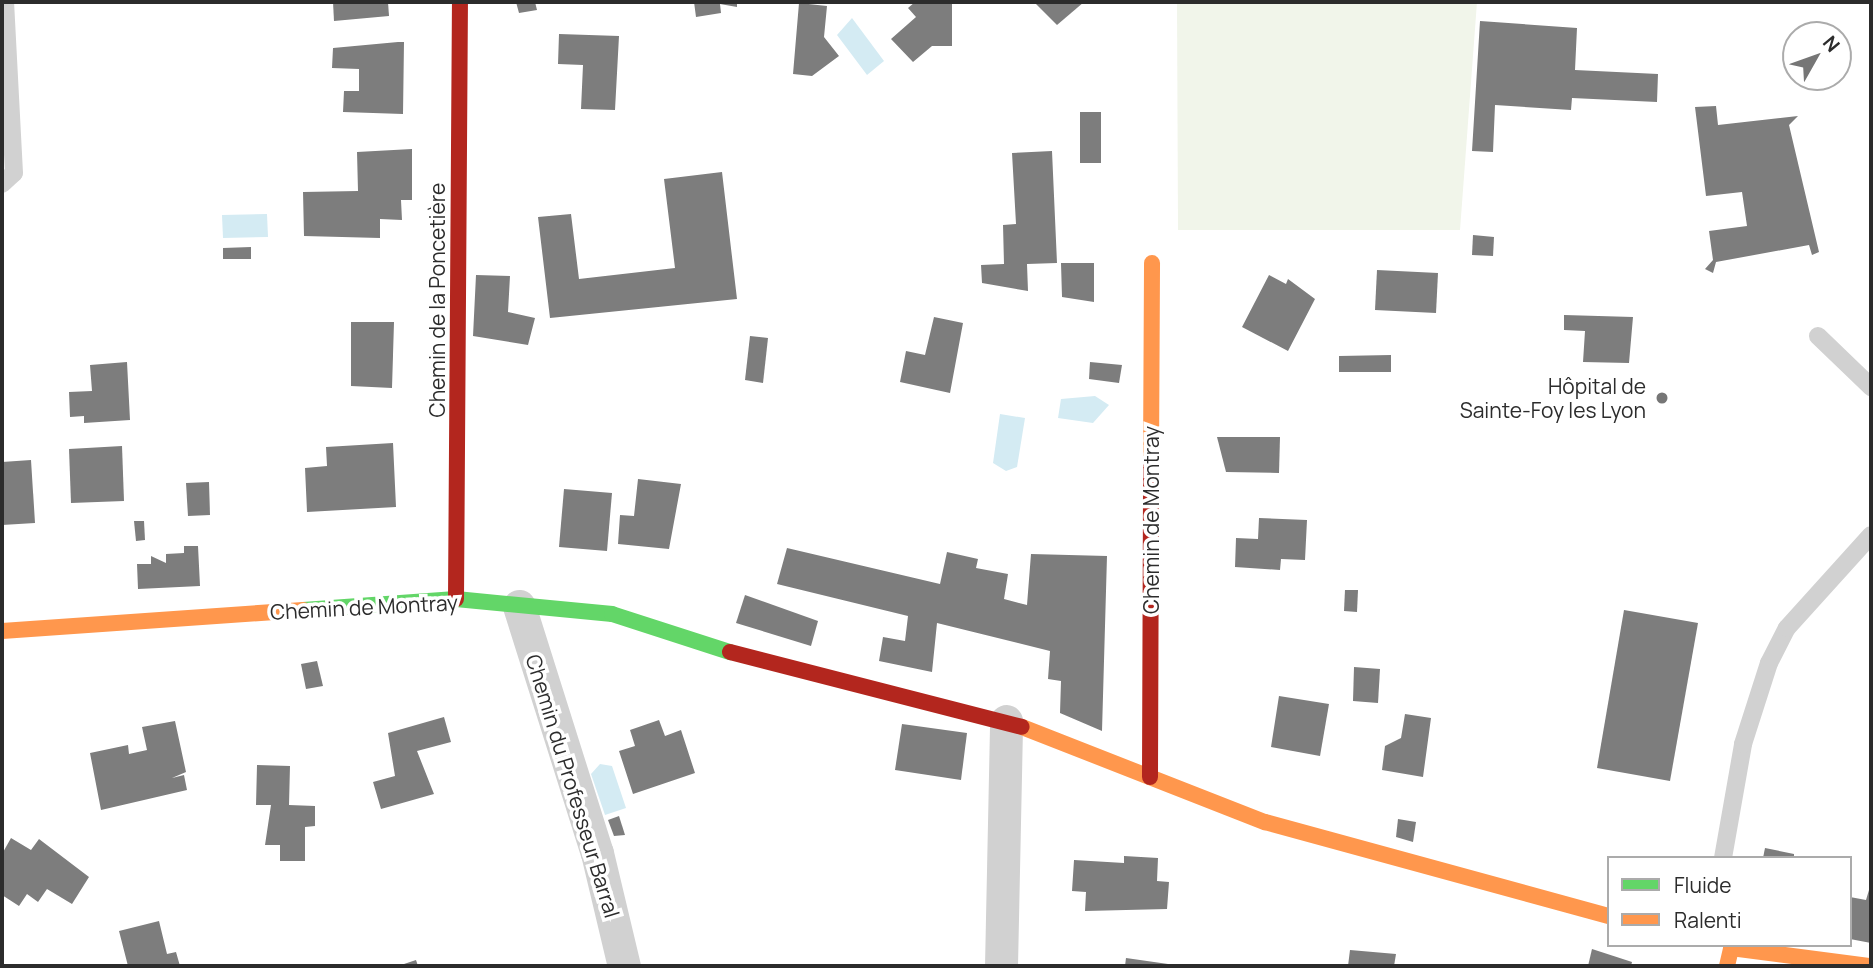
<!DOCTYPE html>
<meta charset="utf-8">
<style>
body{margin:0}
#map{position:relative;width:1873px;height:968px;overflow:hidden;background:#fff;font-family:Manrope,sans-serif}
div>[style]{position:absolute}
.green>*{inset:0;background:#f1f5ea}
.water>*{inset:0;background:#d4ebf3}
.building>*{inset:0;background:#7d7d7d}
.lane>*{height:18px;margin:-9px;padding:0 9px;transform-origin:9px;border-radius:9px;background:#d1d1d1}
.street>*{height:33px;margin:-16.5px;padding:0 16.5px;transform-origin:16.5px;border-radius:16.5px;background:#d1d1d1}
.fast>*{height:16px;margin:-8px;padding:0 8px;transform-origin:8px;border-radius:8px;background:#63d668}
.slow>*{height:16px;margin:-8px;padding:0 8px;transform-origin:8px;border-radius:8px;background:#ff974d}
.jam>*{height:16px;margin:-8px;padding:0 8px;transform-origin:8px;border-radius:8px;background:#b3261e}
.dots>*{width:19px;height:19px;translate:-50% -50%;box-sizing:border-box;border:4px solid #fff;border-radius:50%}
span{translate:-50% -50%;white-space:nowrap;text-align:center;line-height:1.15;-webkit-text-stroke:7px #fff;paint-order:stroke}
.street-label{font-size:21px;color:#2c2c2c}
.poi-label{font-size:21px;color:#2c2c2c}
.right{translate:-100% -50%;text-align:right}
.frame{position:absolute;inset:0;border:4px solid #2c2c2c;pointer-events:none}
.legend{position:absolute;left:1607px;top:856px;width:245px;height:91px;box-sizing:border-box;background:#fff;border:2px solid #ababab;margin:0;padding:9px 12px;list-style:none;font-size:21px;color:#2c2c2c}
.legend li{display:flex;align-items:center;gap:14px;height:35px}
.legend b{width:35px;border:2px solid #ababab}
.north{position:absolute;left:1782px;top:21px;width:70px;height:70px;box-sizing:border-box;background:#fff;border:2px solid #ababab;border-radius:50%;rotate:50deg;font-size:19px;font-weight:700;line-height:28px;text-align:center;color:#2c2c2c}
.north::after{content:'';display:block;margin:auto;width:24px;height:32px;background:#767676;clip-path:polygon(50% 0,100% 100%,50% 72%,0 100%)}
</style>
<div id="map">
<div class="green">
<div style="clip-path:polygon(1177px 2px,1477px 2px,1460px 230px,1178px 230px)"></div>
</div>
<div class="water">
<div style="clip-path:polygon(852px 18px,884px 61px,867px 75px,837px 35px)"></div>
<div style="clip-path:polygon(267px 214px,268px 237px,223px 238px,222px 215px)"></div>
<div style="clip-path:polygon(1095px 396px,1109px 405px,1093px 423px,1058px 418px,1061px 399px)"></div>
<div style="clip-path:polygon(1000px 414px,1025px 418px,1017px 467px,1006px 471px,993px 463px)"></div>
<div style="clip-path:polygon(600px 764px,612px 766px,626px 808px,605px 815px,591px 774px)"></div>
</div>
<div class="building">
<div style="clip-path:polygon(333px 2px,388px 2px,389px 16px,334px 21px)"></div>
<div style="clip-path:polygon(516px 2px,535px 2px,537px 10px,519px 13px)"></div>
<div style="clip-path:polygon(694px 2px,737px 2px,737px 7px,720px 4px,721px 13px,696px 17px)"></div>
<div style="clip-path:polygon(915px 2px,952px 2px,952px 46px,932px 46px,913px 62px,891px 39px,916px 17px,908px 8px)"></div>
<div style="clip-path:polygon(1034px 2px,1084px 2px,1057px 25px)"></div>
<div style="clip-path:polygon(799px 3px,827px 6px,824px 37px,839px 56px,812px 76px,793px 74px)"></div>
<div style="clip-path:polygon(1480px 21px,1577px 28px,1575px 70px,1658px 74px,1657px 102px,1572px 98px,1571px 110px,1495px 105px,1493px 152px,1472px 151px)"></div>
<div style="clip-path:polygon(559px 34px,619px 36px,615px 110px,581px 109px,583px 65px,558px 64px)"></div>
<div style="clip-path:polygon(398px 42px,404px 42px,403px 114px,343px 112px,344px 91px,359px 91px,359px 69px,332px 68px,333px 48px)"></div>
<div style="clip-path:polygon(1716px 106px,1718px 125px,1798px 116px,1789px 125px,1819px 252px,1812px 255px,1809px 245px,1716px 262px,1713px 273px,1705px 269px,1713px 260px,1709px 231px,1747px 226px,1742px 192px,1706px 196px,1695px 107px)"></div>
<div style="clip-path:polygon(1080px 112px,1101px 112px,1101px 163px,1080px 163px)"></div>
<div style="clip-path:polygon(412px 149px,412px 200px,401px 200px,402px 220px,380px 219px,380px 238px,304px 236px,303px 192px,358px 191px,357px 152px)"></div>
<div style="clip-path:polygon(1052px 151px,1057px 263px,1027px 264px,1028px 291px,982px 283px,981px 265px,1004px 264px,1003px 225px,1016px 224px,1012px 153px)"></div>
<div style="clip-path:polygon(722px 172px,737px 299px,550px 318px,538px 217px,571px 214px,579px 279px,675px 268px,664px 179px)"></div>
<div style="clip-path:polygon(1473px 235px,1494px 237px,1493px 256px,1472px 255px)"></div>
<div style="clip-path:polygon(251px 247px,251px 259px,223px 259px,223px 248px)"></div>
<div style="clip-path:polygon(1061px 263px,1094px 263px,1094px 302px,1062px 297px)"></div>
<div style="clip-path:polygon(1377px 270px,1438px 273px,1436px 313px,1375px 310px)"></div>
<div style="clip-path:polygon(476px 275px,510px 276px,508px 312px,535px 318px,528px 345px,473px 336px)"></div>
<div style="clip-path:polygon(1269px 275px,1286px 284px,1288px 279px,1315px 299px,1288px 351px,1242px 327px)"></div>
<div style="clip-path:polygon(1564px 315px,1633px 317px,1629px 363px,1583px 362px,1585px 331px,1564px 330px)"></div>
<div style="clip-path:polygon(934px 317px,963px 323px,950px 393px,900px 382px,906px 351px,925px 355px)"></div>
<div style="clip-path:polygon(351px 322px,394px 322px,392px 388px,351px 386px)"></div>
<div style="clip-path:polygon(750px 336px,768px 338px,763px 383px,745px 380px)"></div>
<div style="clip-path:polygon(1391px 355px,1391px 372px,1339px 372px,1339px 356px)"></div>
<div style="clip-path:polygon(127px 362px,130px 420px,84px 423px,84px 416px,70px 417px,69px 392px,92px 391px,90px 365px)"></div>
<div style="clip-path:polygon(1090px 362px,1122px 365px,1119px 383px,1089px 379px)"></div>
<div style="clip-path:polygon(1217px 437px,1280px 437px,1279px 473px,1226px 472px)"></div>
<div style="clip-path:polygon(393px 443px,396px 507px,307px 512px,305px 468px,327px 466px,326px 447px)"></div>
<div style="clip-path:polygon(122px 446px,124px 501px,71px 503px,69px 449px)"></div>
<div style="clip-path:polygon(31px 460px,35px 523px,2px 525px,2px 462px)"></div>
<div style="clip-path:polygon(638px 479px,681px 484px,669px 549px,618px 544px,620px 515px,634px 516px)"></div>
<div style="clip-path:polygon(209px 482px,210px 515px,188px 516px,186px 483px)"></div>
<div style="clip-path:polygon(564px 489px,612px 493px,607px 551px,559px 547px)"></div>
<div style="clip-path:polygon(1259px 518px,1307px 520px,1305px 560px,1281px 559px,1280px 570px,1235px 567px,1236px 538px,1258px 539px)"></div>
<div style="clip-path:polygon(134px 521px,144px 521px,145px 540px,136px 541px)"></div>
<div style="clip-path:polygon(184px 546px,198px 546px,200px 586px,138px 589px,137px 564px,151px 564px,151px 556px,166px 563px,166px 554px,184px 553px)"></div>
<div style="clip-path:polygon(787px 548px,940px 584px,947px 552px,978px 559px,976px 568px,1008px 574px,1004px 599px,1027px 605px,1031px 554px,1107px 556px,1102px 731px,1060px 713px,1061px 681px,1048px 679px,1050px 651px,937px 623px,932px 672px,879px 661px,883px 637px,905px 641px,908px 616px,777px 584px)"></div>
<div style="clip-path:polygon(1345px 590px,1358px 590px,1357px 612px,1344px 611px)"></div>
<div style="clip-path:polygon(745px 595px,818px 621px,811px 646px,736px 623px)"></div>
<div style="clip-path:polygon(1624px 610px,1698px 623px,1670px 781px,1597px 768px)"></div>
<div style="clip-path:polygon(317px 661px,323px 686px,306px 689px,301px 664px)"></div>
<div style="clip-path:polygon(1354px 667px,1380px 669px,1378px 703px,1353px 701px)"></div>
<div style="clip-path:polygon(1279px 696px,1329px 704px,1320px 756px,1271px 747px)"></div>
<div style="clip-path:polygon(1405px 714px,1431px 718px,1423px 777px,1382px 770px,1385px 746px,1401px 738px)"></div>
<div style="clip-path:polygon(444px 717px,451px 742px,417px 751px,434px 794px,381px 809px,373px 782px,395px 776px,388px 733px)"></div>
<div style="clip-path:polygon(659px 720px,665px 736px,681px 730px,695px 773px,633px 794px,619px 751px,635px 746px,630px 730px)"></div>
<div style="clip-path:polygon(175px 721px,186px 772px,172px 778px,184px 775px,187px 790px,101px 810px,90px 753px,128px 745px,129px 754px,147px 750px,142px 727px)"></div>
<div style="clip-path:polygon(902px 724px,967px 733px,961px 780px,895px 770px)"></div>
<div style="clip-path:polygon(257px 765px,290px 766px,289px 805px,315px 806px,315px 826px,305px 827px,305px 861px,280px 861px,280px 845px,265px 845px,271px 805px,256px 805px)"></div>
<div style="clip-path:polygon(619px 816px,625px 835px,614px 836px,608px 820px)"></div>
<div style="clip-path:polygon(1398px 819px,1416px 822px,1413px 842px,1396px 837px)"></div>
<div style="clip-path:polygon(11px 838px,31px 850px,39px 839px,89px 877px,72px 904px,47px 889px,38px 902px,27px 894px,19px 906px,2px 895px,2px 854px)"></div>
<div style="clip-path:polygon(1765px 848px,1794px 854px,1794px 858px,1763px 858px)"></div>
<div style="clip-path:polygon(1124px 856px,1158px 858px,1157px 881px,1169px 882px,1167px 909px,1085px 911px,1086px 892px,1072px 891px,1074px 860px,1124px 863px)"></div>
<div style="clip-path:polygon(1869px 890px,1871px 890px,1871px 943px,1850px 939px,1850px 897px,1866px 900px)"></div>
<div style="clip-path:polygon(159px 921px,167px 954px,176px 952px,180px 966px,128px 966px,119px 931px)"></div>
<div style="clip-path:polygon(1592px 949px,1632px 962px,1631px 966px,1588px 966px)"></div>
<div style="clip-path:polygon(1350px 950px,1396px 954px,1394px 966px,1348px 966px)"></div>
<div style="clip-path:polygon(1126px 958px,1175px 965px,1174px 966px,1125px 966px)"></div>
<div style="clip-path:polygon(416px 960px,418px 966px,398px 966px)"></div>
</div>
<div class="lane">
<div style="left:2px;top:184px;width:16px;rotate:-43deg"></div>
<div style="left:14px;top:173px;width:171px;rotate:-93deg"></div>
<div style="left:1818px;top:336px;width:74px;rotate:43.9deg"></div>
<div style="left:1723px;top:858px;width:116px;rotate:-80deg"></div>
<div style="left:1743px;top:744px;width:85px;rotate:-72.2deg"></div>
<div style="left:1769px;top:663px;width:39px;rotate:-63deg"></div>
<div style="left:1787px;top:628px;width:125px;rotate:-47.9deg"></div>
</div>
<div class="street">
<div style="left:519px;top:606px;width:259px;rotate:72.5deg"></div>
<div style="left:597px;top:853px;width:116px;rotate:76.6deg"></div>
<div style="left:1001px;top:966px;width:245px;rotate:-88.8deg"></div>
</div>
<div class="fast">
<div style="left:303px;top:610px;width:153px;rotate:-4.1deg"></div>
<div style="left:456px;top:599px;width:157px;rotate:5.5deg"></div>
<div style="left:612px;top:614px;width:124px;rotate:17.9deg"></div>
</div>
<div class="slow">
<div style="left:1151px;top:459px;width:196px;rotate:-89.7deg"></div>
<div style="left:2px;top:631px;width:302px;rotate:-4deg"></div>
<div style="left:1022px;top:727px;width:261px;rotate:21.4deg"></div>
<div style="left:1265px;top:822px;width:357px;rotate:15.3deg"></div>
<div style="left:1727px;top:966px;width:18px;rotate:-77deg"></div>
<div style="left:1731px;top:948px;width:139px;rotate:7.4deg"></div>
</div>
<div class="jam">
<div style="left:456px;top:599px;width:597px;rotate:-89.62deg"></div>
<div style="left:730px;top:652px;width:301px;rotate:14.4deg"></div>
<div style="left:1150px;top:777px;width:318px;rotate:-89.8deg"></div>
</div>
<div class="dots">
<div style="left:1662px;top:398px;background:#767676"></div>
</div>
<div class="street-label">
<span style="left:437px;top:300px;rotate:-90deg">Chemin de la Poncetière</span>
<span style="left:1151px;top:520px;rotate:-90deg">Chemin de Montray</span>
<span style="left:364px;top:607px;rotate:-3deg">Chemin de Montray</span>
<span style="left:573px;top:786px;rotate:73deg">Chemin du Professeur Barral</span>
</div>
<div class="poi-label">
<span class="right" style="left:1646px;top:398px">Hôpital de<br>Sainte-Foy les Lyon</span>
</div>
<div class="frame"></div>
<ul class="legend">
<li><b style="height:9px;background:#63d668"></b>Fluide</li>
<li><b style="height:9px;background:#ff974d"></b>Ralenti</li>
</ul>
<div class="north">N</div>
</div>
